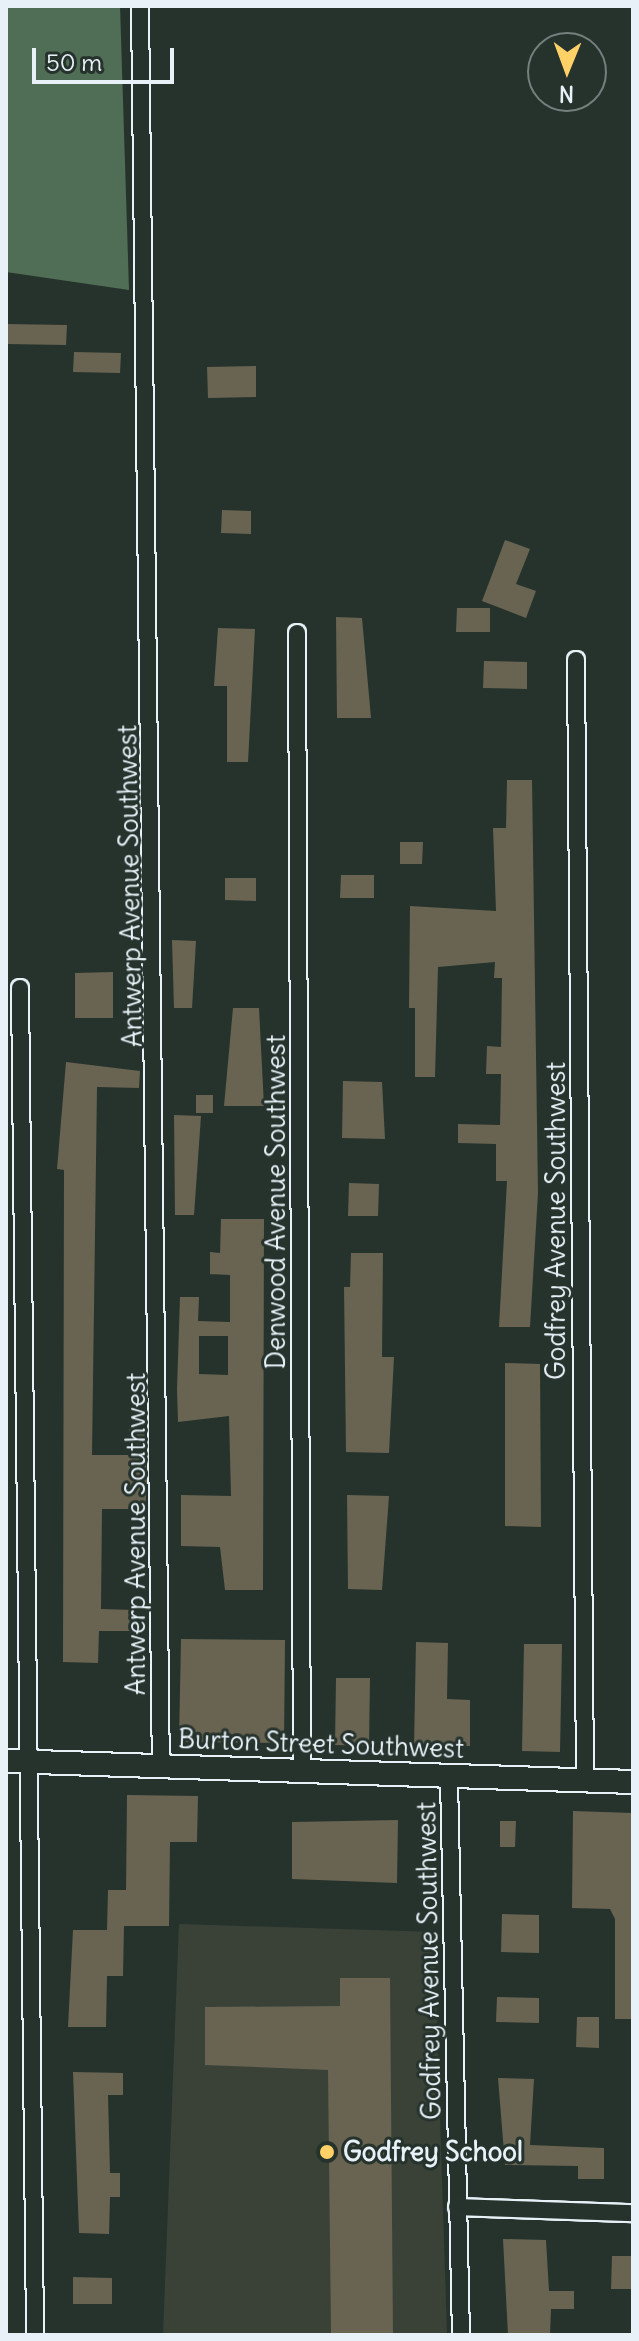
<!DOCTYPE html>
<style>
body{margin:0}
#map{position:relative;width:639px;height:2341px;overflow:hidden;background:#26332d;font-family:Delius,sans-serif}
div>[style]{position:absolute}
.built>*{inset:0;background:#3a4238}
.green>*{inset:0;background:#506d55}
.building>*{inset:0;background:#686451}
.roads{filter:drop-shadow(2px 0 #e8f1f8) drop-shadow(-2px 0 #e8f1f8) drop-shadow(0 2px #e8f1f8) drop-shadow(0 -2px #e8f1f8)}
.street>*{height:16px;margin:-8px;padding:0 8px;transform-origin:8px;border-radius:8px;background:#26332d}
.secondary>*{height:22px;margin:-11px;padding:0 11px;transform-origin:11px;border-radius:11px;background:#26332d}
.dots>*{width:22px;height:22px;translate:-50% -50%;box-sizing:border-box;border:4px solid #26332d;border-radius:50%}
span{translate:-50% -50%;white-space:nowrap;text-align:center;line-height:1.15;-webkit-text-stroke:6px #26332d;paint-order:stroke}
.street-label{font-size:26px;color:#e8f1f8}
.poi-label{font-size:26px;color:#e8f1f8;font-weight:700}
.left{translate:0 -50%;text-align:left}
.frame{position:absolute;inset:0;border:8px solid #e8f1f8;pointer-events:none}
.north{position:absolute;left:527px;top:32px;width:80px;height:80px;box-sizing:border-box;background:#26332d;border:2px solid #747f7e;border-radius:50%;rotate:181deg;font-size:22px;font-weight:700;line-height:32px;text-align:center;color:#e8f1f8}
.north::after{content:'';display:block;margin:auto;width:28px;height:36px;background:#ffd166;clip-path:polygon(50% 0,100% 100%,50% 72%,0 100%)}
.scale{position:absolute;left:32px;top:48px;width:142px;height:36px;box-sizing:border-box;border:4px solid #e8f1f8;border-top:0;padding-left:10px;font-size:24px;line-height:28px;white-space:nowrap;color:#e8f1f8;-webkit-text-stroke:6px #26332d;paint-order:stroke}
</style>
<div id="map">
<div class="built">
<div style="clip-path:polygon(179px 1924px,434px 1932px,447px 2335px,163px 2335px)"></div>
</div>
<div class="green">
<div style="clip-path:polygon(6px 6px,120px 6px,129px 290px,6px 272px)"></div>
</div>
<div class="building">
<div style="clip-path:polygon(6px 324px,67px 325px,66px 345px,6px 344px)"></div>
<div style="clip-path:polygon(74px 352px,121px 353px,120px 373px,73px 372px)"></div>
<div style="clip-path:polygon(256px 366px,256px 397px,208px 398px,207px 367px)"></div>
<div style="clip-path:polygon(222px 510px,251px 511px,251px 534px,221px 533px)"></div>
<div style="clip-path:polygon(505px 540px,530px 549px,516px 584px,536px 591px,526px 618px,482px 601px)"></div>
<div style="clip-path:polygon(457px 608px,490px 608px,490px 632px,456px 632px)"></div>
<div style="clip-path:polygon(336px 617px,362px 618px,371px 718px,337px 718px)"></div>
<div style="clip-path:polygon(218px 628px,255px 629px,248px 762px,227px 762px,227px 686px,214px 686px)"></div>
<div style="clip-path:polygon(484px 661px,527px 662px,527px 689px,483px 688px)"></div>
<div style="clip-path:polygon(507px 780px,532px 780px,538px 1193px,530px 1327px,499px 1327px,507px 1181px,496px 1181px,496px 1144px,458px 1143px,458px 1124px,500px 1125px,501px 1074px,486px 1074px,487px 1046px,501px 1047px,502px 978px,494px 978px,495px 962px,438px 967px,435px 1077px,415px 1077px,415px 1008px,409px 1008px,410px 906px,496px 911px,493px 828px,506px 828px)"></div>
<div style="clip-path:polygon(400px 842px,423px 842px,422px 864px,400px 864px)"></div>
<div style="clip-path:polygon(341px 875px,374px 875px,374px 898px,340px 898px)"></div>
<div style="clip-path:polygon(225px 878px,256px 878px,256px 901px,225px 900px)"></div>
<div style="clip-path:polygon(172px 940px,196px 941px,192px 1008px,174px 1008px)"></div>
<div style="clip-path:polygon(113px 972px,113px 1018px,75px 1018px,75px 973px)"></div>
<div style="clip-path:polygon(233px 1008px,259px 1008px,264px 1106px,224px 1106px)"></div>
<div style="clip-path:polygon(66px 1062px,140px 1071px,139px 1088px,97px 1087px,92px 1455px,129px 1455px,129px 1424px,144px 1425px,147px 1483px,145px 1509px,102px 1509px,101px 1609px,134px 1610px,134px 1631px,99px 1631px,98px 1663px,63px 1662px,64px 1170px,57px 1169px)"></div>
<div style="clip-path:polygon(343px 1081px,382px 1082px,385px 1139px,342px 1138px)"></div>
<div style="clip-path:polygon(196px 1095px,213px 1095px,213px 1113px,196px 1113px)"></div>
<div style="clip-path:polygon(174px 1115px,201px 1116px,194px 1215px,175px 1215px)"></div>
<div style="clip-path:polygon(349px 1183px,379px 1184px,378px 1216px,348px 1216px)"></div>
<div style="clip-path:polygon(evenodd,221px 1219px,264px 1219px,263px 1590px,225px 1590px,220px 1547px,181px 1546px,181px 1495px,231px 1496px,229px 1416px,178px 1422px,177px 1389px,180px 1297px,199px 1297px,198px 1321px,230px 1322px,230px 1275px,210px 1274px,210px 1252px,220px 1253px,221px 1219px,199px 1336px,228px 1336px,228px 1375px,199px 1374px,199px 1336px)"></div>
<div style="clip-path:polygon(351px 1253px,383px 1253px,382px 1357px,394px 1357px,389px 1453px,346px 1452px,344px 1287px,350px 1287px)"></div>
<div style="clip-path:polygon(505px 1363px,540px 1364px,541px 1527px,505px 1526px)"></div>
<div style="clip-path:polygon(347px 1495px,389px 1496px,382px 1590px,348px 1589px)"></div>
<div style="clip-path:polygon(181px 1639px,285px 1640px,284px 1743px,179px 1742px)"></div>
<div style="clip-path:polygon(416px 1642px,448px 1643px,447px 1699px,470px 1700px,470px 1746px,414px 1747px)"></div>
<div style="clip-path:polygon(524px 1644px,562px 1644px,560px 1752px,522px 1751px)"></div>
<div style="clip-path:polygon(336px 1678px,370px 1678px,369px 1746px,335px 1745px)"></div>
<div style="clip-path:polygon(127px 1795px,198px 1796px,197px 1842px,170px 1842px,169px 1926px,124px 1926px,123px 1976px,107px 1976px,106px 2027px,68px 2027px,73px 1930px,107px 1930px,108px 1890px,126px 1890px)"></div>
<div style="clip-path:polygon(573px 1811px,633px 1813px,633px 2019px,615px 2019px,615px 1919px,610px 1909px,572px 1908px)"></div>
<div style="clip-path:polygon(398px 1820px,397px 1883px,292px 1879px,292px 1822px)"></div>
<div style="clip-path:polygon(500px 1821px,516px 1821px,515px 1847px,500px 1847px)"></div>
<div style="clip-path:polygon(502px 1914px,539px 1915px,539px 1953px,501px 1952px)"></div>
<div style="clip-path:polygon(340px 1978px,390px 1978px,393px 2335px,331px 2333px,328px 2070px,205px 2065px,205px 2007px,340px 2006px)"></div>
<div style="clip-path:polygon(497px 1997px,539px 1998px,539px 2023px,496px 2022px)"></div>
<div style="clip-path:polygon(577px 2017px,599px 2017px,599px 2048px,576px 2047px)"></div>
<div style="clip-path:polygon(73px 2072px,123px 2073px,123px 2095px,108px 2095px,110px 2173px,120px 2173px,120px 2197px,110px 2197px,109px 2234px,79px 2233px)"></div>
<div style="clip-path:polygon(498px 2078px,534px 2079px,530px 2145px,604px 2148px,604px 2179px,578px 2179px,578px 2166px,505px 2165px)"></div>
<div style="clip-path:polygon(503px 2239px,546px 2240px,549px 2291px,574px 2291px,574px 2309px,551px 2309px,550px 2335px,508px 2335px)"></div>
<div style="clip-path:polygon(612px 2256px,633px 2256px,633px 2289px,611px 2289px)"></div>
<div style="clip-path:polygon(73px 2277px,112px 2278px,112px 2304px,73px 2304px)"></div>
</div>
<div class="roads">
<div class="street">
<div style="left:140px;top:6px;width:1760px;rotate:89.32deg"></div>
<div style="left:297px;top:633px;width:1138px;rotate:89.75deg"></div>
<div style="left:576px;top:660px;width:1121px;rotate:89.54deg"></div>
<div style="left:20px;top:988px;width:1347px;rotate:89.36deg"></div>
<div style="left:449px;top:1778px;width:557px;rotate:88.77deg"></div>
<div style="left:457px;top:2207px;width:176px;rotate:2deg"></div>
</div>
<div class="secondary">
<div style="left:6px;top:1761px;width:627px;rotate:1.92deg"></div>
</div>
</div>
<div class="dots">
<div style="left:327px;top:2152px;background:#ffd166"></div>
</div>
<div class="street-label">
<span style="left:130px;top:886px;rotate:-91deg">Antwerp Avenue Southwest</span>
<span style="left:276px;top:1202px;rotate:-90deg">Denwood Avenue Southwest</span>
<span style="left:556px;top:1221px;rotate:-90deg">Godfrey Avenue Southwest</span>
<span style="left:136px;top:1534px;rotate:-90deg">Antwerp Avenue Southwest</span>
<span style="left:321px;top:1744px;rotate:2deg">Burton Street Southwest</span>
<span style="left:429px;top:1961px;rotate:-91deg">Godfrey Avenue Southwest</span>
</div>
<div class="poi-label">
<span class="left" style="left:343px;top:2152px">Godfrey School</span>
</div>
<div class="frame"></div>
<div class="north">N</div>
<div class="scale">50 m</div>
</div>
